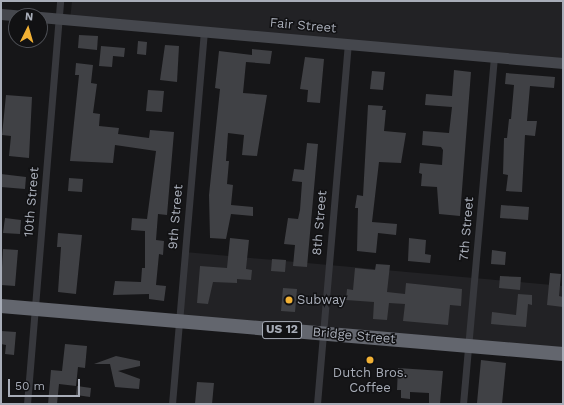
<!DOCTYPE html>
<style>
body{margin:0}
#map{position:relative;width:564px;height:405px;overflow:hidden;background:#161618;font-family:"Work Sans",sans-serif}
div>[style]{position:absolute}
.built>*{inset:0;background:#222225}
.building>*{inset:0;background:#404145}
.street>*{height:7px;margin:-3.5px;padding:0 3.5px;transform-origin:3.5px;border-radius:3.5px;background:#37383d}
.secondary>*{height:11px;margin:-5.5px;padding:0 5.5px;transform-origin:5.5px;border-radius:5.5px;background:#45474d}
.highway>*{height:14px;margin:-7px;padding:0 7px;transform-origin:7px;border-radius:7px;background:#63666e}
.dots>*{width:11px;height:11px;translate:-50% -50%;box-sizing:border-box;border:2px solid #111113;border-radius:50%}
span{translate:-50% -50%;white-space:nowrap;text-align:center;line-height:1.15;-webkit-text-stroke:3px #111113;paint-order:stroke}
.shield-label span{padding:1px 3px;background:#111113;border:1px solid;border-radius:3px;-webkit-text-stroke-width:0}
.shield-label{font-size:12px;color:#a8adb8;font-weight:700}
.street-label{font-size:13px;color:#a8adb8}
.poi-label{font-size:13px;color:#a8adb8}
.left{translate:0 -50%;text-align:left}
.frame{position:absolute;inset:0;border:2px solid #a8adb8;pointer-events:none}
.north{position:absolute;left:8px;top:8px;width:40px;height:40px;box-sizing:border-box;background:#111113;border:1px solid #4d4f55;border-radius:50%;rotate:5deg;font-size:11px;font-weight:700;line-height:16px;text-align:center;color:#a8adb8}
.north::after{content:'';display:block;margin:auto;width:14px;height:18px;background:#f2b134;clip-path:polygon(50% 0,100% 100%,50% 72%,0 100%)}
.scale{position:absolute;left:8px;top:379px;width:72px;height:18px;box-sizing:border-box;border:2px solid #a8adb8;border-top:0;padding-left:5px;font-size:12px;line-height:14px;white-space:nowrap;color:#a8adb8;-webkit-text-stroke:3px #111113;paint-order:stroke}
</style>
<div id="map">
<div class="built">
<div style="clip-path:polygon(72px 1px,563px 1px,563px 63px,70px 20px)"></div>
<div style="clip-path:polygon(185px 252px,563px 286px,563px 354px,180px 321px)"></div>
</div>
<div class="building">
<div style="clip-path:polygon(79px 35px,98px 36px,97px 50px,78px 48px)"></div>
<div style="clip-path:polygon(138px 41px,147px 42px,146px 55px,137px 54px)"></div>
<div style="clip-path:polygon(165px 45px,179px 46px,177px 82px,160px 80px)"></div>
<div style="clip-path:polygon(101px 46px,125px 48px,124px 57px,113px 56px,112px 67px,99px 66px)"></div>
<div style="clip-path:polygon(252px 49px,272px 51px,270px 64px,246px 62px,243px 93px,267px 95px,257px 156px,242px 155px,244px 135px,228px 133px,226px 161px,229px 161px,227px 184px,233px 185px,231px 205px,253px 207px,253px 216px,231px 214px,226px 239px,210px 238px,209px 195px,220px 89px,215px 88px,219px 51px,252px 55px)"></div>
<div style="clip-path:polygon(305px 57px,324px 59px,320px 103px,307px 102px,308px 90px,300px 89px)"></div>
<div style="clip-path:polygon(76px 63px,93px 65px,91px 83px,97px 84px,93px 113px,100px 114px,99px 126px,119px 128px,118px 134px,149px 138px,150px 130px,174px 132px,167px 215px,158px 214px,156px 240px,164px 241px,163px 255px,159px 254px,156px 285px,166px 286px,164px 301px,149px 299px,149px 294px,113px 295px,115px 281px,141px 282px,142px 268px,145px 268px,145px 231px,131px 230px,132px 218px,147px 219px,156px 151px,115px 145px,113px 163px,70px 161px,79px 75px,75px 75px)"></div>
<div style="clip-path:polygon(454px 70px,471px 72px,460px 216px,439px 214px,437px 187px,421px 186px,422px 174px,419px 173px,420px 163px,442px 165px,443px 150px,441px 147px,422px 145px,423px 131px,449px 133px,452px 107px,425px 105px,426px 94px,452px 96px)"></div>
<div style="clip-path:polygon(372px 71px,385px 72px,383px 90px,370px 89px)"></div>
<div style="clip-path:polygon(506px 73px,555px 77px,554px 88px,530px 86px,527px 121px,537px 121px,535px 136px,525px 135px,522px 192px,506px 191px,508px 175px,503px 174px,504px 138px,507px 138px,509px 119px,511px 119px,514px 85px,505px 84px)"></div>
<div style="clip-path:polygon(148px 90px,164px 91px,162px 112px,146px 111px)"></div>
<div style="clip-path:polygon(6px 95px,32px 97px,29px 158px,9px 156px,11px 136px,2px 135px)"></div>
<div style="clip-path:polygon(368px 105px,383px 106px,382px 110px,386px 110px,384px 131px,406px 133px,401px 163px,379px 162px,372px 222px,397px 224px,396px 235px,378px 233px,376px 253px,357px 251px,358px 208px,355px 208px,357px 195px,363px 196px)"></div>
<div style="clip-path:polygon(307px 143px,318px 144px,307px 267px,293px 266px,295px 245px,284px 244px,288px 218px,298px 219px,300px 210px,302px 182px,292px 181px,294px 169px,304px 170px)"></div>
<div style="clip-path:polygon(1px 174px,26px 177px,25px 189px,1px 187px)"></div>
<div style="clip-path:polygon(69px 178px,83px 179px,82px 192px,68px 191px)"></div>
<div style="clip-path:polygon(501px 205px,529px 207px,528px 220px,500px 218px)"></div>
<div style="clip-path:polygon(5px 218px,21px 220px,20px 234px,3px 233px)"></div>
<div style="clip-path:polygon(58px 233px,82px 235px,76px 294px,58px 292px,61px 247px,57px 247px)"></div>
<div style="clip-path:polygon(230px 238px,249px 240px,246px 269px,252px 270px,251px 280px,237px 279px,237px 283px,213px 282px,208px 304px,197px 303px,200px 266px,227px 268px)"></div>
<div style="clip-path:polygon(409px 238px,426px 240px,425px 254px,431px 255px,430px 263px,408px 261px)"></div>
<div style="clip-path:polygon(3px 249px,18px 250px,15px 286px,1px 285px)"></div>
<div style="clip-path:polygon(492px 250px,506px 252px,505px 265px,491px 264px)"></div>
<div style="clip-path:polygon(272px 259px,286px 260px,285px 272px,271px 271px)"></div>
<div style="clip-path:polygon(376px 264px,390px 265px,387px 292px,405px 294px,406px 283px,462px 289px,461px 306px,450px 305px,448px 325px,403px 321px,405px 304px,389px 303px,387px 320px,373px 319px,374px 302px,346px 300px,347px 289px,353px 290px,355px 268px,375px 270px)"></div>
<div style="clip-path:polygon(550px 273px,561px 274px,559px 296px,563px 297px,563px 307px,547px 305px)"></div>
<div style="clip-path:polygon(500px 276px,521px 277px,520px 290px,499px 288px)"></div>
<div style="clip-path:polygon(283px 288px,297px 289px,295px 312px,281px 311px)"></div>
<div style="clip-path:polygon(518px 294px,532px 295px,532px 305px,528px 304px,526px 327px,491px 324px,492px 312px,516px 315px)"></div>
<div style="clip-path:polygon(1px 331px,16px 332px,14px 355px,5px 354px,6px 345px,1px 344px)"></div>
<div style="clip-path:polygon(65px 344px,87px 346px,85px 368px,78px 367px,76px 386px,59px 384px,57px 404px,48px 404px,51px 370px,62px 371px)"></div>
<div style="clip-path:polygon(116px 356px,140px 361px,140px 366px,118px 371px,140px 379px,139px 389px,115px 387px,110px 364px,94px 364px)"></div>
<div style="clip-path:polygon(481px 360px,506px 363px,502px 404px,477px 403px)"></div>
<div style="clip-path:polygon(398px 368px,443px 371px,440px 404px,429px 404px,429px 393px,410px 392px,410px 399px,401px 398px,401px 390px,397px 390px)"></div>
<div style="clip-path:polygon(197px 382px,214px 383px,212px 404px,195px 404px)"></div>
<div style="clip-path:polygon(77px 386px,91px 388px,90px 397px,76px 395px)"></div>
</div>
<div class="street">
<div style="left:27px;top:404px;width:404px;rotate:-85.3deg"></div>
<div style="left:172px;top:404px;width:374px;rotate:-85.1deg"></div>
<div style="left:317px;top:404px;width:360px;rotate:-85.1deg"></div>
<div style="left:463px;top:404px;width:349px;rotate:-84.9deg"></div>
</div>
<div class="secondary">
<div style="left:1px;top:14px;width:23px;rotate:5deg"></div>
<div style="left:40px;top:17px;width:525px;rotate:5.03deg"></div>
</div>
<div class="highway">
<div style="left:1px;top:306px;width:564px;rotate:4.88deg"></div>
</div>
<div class="dots">
<div style="left:289px;top:300px;background:#f2b134"></div>
<div style="left:370px;top:360px;background:#f2b134"></div>
</div>
<div class="shield-label">
<span style="left:282px;top:330px">US 12</span>
</div>
<div class="street-label">
<span style="left:303px;top:26px;rotate:5deg">Fair Street</span>
<span style="left:32px;top:202px;rotate:-85deg">10th Street</span>
<span style="left:176px;top:217px;rotate:-85deg">9th Street</span>
<span style="left:320px;top:223px;rotate:-85deg">8th Street</span>
<span style="left:467px;top:229px;rotate:-85deg">7th Street</span>
<span style="left:354px;top:336px;rotate:5deg">Bridge Street</span>
</div>
<div class="poi-label">
<span class="left" style="left:297px;top:300px">Subway</span>
<span style="left:370px;top:381px">Dutch Bros.<br>Coffee</span>
</div>
<div class="frame"></div>
<div class="north">N</div>
<div class="scale">50 m</div>
</div>
